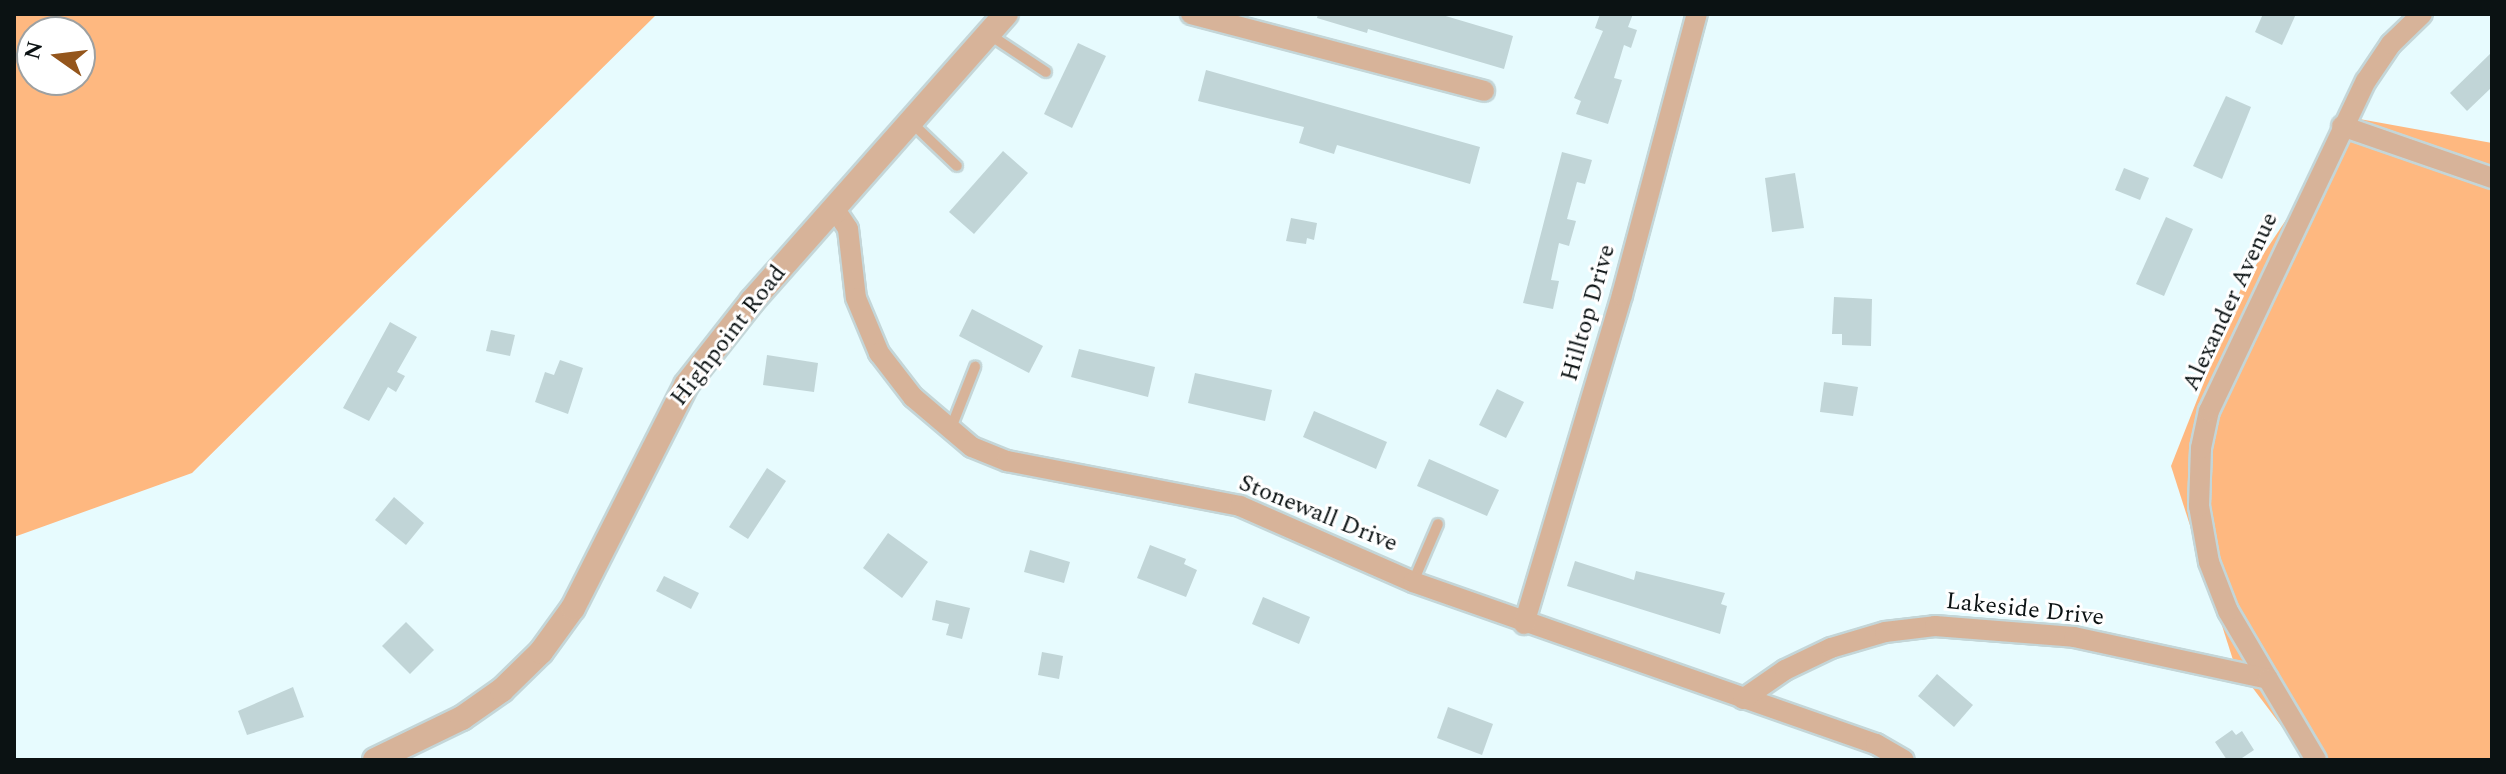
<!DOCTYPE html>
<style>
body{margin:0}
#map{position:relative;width:2506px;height:774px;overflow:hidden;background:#e7fbfe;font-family:Spectral,serif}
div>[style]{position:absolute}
.green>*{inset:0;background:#feb880}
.building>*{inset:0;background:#c1d5d7}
.roads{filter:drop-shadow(2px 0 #c4d6d8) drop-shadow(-2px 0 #c4d6d8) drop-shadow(0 2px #c4d6d8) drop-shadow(0 -2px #c4d6d8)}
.service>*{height:10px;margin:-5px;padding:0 5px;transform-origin:5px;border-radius:5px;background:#d7b399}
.minor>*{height:20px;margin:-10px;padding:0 10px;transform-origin:10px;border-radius:10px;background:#d7b399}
.tertiary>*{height:24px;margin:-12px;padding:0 12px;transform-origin:12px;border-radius:12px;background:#d7b399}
span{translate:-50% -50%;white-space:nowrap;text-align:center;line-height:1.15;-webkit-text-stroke:6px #fff;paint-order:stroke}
.street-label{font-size:24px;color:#0b1213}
.frame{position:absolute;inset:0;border:16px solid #0b1213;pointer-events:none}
.north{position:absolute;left:16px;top:16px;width:80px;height:80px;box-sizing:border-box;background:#fff;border:2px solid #9da0a1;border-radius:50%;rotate:284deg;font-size:22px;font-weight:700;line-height:32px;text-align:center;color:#0b1213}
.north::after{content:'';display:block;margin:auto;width:28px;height:36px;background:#94561c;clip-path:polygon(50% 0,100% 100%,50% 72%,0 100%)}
</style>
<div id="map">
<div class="green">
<div style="clip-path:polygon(evenodd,14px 14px,657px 14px,192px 473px,14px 537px,14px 14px,32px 32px,80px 32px,80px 80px,32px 80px,32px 32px)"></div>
<div style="clip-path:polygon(2354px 118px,2492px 143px,2492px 760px,2307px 760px,2234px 663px,2171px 466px,2242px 286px)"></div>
</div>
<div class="building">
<div style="clip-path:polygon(1318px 14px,1439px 14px,1513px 36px,1504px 69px,1368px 29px,1367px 33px,1317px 18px)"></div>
<div style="clip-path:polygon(1600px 14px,1633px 14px,1628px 27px,1637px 30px,1631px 48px,1624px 45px,1614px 78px,1622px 80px,1608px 124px,1576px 114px,1581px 101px,1574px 98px,1603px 31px,1595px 28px)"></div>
<div style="clip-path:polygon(2263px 14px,2296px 14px,2282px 45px,2255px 32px)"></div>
<div style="clip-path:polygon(1078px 43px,1106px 56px,1072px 128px,1044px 114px)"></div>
<div style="clip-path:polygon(2492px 52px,2492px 87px,2467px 111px,2450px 93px)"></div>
<div style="clip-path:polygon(1206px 70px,1480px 147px,1470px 184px,1337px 145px,1334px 154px,1299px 143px,1304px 127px,1198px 101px)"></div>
<div style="clip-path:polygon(2226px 96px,2251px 107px,2222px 179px,2193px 166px)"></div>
<div style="clip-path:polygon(1003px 151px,1028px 173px,974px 234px,949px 212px)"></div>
<div style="clip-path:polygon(1562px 152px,1592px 160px,1585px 184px,1577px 182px,1567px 219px,1576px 221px,1569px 246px,1559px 243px,1551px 280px,1559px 281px,1553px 309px,1523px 303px)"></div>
<div style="clip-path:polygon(2124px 168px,2149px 178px,2140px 200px,2115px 190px)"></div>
<div style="clip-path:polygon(1795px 173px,1804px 228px,1772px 232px,1765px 178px)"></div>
<div style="clip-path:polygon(2166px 217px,2193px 229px,2164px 296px,2136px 284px)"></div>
<div style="clip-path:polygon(1291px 218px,1317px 223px,1314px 240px,1307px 238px,1306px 244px,1286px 241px)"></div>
<div style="clip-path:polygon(1834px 297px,1872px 299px,1871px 346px,1842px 345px,1842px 334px,1832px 334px)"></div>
<div style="clip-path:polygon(972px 309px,1043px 346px,1029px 373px,959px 336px)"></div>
<div style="clip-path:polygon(390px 322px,417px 337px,397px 372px,405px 376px,396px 392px,388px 387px,369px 421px,343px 408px)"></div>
<div style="clip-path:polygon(491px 330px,515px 335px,510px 356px,486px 351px)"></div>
<div style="clip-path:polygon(1079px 349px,1155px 367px,1148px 397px,1071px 377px)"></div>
<div style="clip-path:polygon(767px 355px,818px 363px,814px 392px,763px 385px)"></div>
<div style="clip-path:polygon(560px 360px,583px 368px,568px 414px,535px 402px,545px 372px,554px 375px)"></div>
<div style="clip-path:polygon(1195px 373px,1272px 390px,1265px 421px,1188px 403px)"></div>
<div style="clip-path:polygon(1824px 382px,1858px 387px,1853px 416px,1820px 412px)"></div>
<div style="clip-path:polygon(1497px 389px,1524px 402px,1506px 438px,1479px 425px)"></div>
<div style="clip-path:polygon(1314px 411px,1387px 442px,1376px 469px,1303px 437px)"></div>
<div style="clip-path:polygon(1429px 459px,1499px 490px,1487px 516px,1417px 486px)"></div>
<div style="clip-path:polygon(767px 468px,786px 481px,748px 539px,729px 527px)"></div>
<div style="clip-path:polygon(394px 497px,424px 523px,406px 545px,375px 520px)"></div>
<div style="clip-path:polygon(888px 533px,928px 562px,902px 598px,863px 568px)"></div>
<div style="clip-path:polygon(1150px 545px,1186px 559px,1184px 564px,1197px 570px,1186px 597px,1137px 578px)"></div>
<div style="clip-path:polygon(1030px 550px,1070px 562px,1064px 583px,1024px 572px)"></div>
<div style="clip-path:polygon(1575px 561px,1634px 580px,1636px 571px,1725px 593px,1721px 604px,1727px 606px,1720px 634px,1567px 586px)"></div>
<div style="clip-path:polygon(664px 576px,699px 593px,691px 609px,656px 591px)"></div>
<div style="clip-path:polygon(1263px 597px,1310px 617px,1299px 644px,1252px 624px)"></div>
<div style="clip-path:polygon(936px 600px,970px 608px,962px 639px,946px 635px,949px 624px,932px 620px)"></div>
<div style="clip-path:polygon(406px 622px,434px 650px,410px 674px,382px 646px)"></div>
<div style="clip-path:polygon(1042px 652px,1063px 656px,1059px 679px,1038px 675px)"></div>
<div style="clip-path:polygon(1937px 674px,1973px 705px,1954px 727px,1918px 696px)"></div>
<div style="clip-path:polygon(293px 687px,304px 717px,247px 735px,238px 711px)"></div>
<div style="clip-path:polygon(1448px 707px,1493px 724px,1482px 755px,1437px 738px)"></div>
<div style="clip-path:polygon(2232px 730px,2236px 735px,2242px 731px,2254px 750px,2239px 760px,2227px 760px,2215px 742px)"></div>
</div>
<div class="roads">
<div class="service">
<div style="left:990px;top:35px;width:67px;rotate:33.5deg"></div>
<div style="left:912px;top:123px;width:62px;rotate:43.7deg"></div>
<div style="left:951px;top:428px;width:66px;rotate:-68.5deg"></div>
<div style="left:1413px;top:582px;width:63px;rotate:-66.7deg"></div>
</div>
<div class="minor">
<div style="left:1191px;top:14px;width:303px;rotate:14.7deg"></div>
<div style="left:2342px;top:126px;width:159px;rotate:19.1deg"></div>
<div style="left:834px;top:208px;width:25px;rotate:56deg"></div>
<div style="left:848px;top:229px;width:69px;rotate:83.4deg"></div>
<div style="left:856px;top:298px;width:60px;rotate:67.3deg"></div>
<div style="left:879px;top:353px;width:56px;rotate:52.3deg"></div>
<div style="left:913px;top:397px;width:77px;rotate:40.3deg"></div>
<div style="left:972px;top:447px;width:38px;rotate:22deg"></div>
<div style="left:1007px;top:461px;width:237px;rotate:10.9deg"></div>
<div style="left:1240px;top:506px;width:189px;rotate:23.7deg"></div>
<div style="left:1413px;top:582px;width:491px;rotate:19.3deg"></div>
<div style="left:1876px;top:744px;width:32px;rotate:30deg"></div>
<div style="left:1524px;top:624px;width:343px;rotate:-73.4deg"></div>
<div style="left:1622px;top:295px;width:291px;rotate:-75.1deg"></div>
<div style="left:2268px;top:679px;width:79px;rotate:-120.5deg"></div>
<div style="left:2228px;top:611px;width:53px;rotate:-111.2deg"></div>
<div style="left:2209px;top:562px;width:57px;rotate:-100.1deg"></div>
<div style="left:2199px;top:506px;width:58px;rotate:-88deg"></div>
<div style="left:2201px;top:448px;width:38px;rotate:-78deg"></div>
<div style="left:2209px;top:411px;width:365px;rotate:-64.6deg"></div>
<div style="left:2366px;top:81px;width:45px;rotate:-56deg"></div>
<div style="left:2391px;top:44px;width:43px;rotate:-44.1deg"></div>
<div style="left:1743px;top:699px;width:51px;rotate:-34.6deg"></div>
<div style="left:1785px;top:670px;width:51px;rotate:-25.6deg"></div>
<div style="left:1831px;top:648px;width:56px;rotate:-16.5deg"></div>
<div style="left:1885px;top:632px;width:50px;rotate:-6.8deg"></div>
<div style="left:1935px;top:626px;width:139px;rotate:4.5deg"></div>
<div style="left:2074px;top:637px;width:198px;rotate:12.2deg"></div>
<div style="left:2268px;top:679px;width:94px;rotate:59.3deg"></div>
</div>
<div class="tertiary">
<div style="left:375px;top:760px;width:97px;rotate:-25.8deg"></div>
<div style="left:462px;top:718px;width:49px;rotate:-35deg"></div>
<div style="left:502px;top:690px;width:54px;rotate:-44.3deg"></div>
<div style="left:541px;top:652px;width:54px;rotate:-54deg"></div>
<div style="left:573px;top:608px;width:250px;rotate:-63.1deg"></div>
<div style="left:686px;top:385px;width:107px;rotate:-51.8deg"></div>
<div style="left:752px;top:301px;width:383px;rotate:-48.5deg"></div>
</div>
</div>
<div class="street-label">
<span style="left:2231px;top:302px;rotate:-65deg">Alexander Avenue</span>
<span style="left:1589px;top:313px;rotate:-74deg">Hilltop Drive</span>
<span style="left:729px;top:336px;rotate:-52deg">Highpoint Road</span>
<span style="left:1318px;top:514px;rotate:22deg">Stonewall Drive</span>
<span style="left:2025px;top:610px;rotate:6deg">Lakeside Drive</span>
</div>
<div class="frame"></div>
<div class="north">N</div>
</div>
